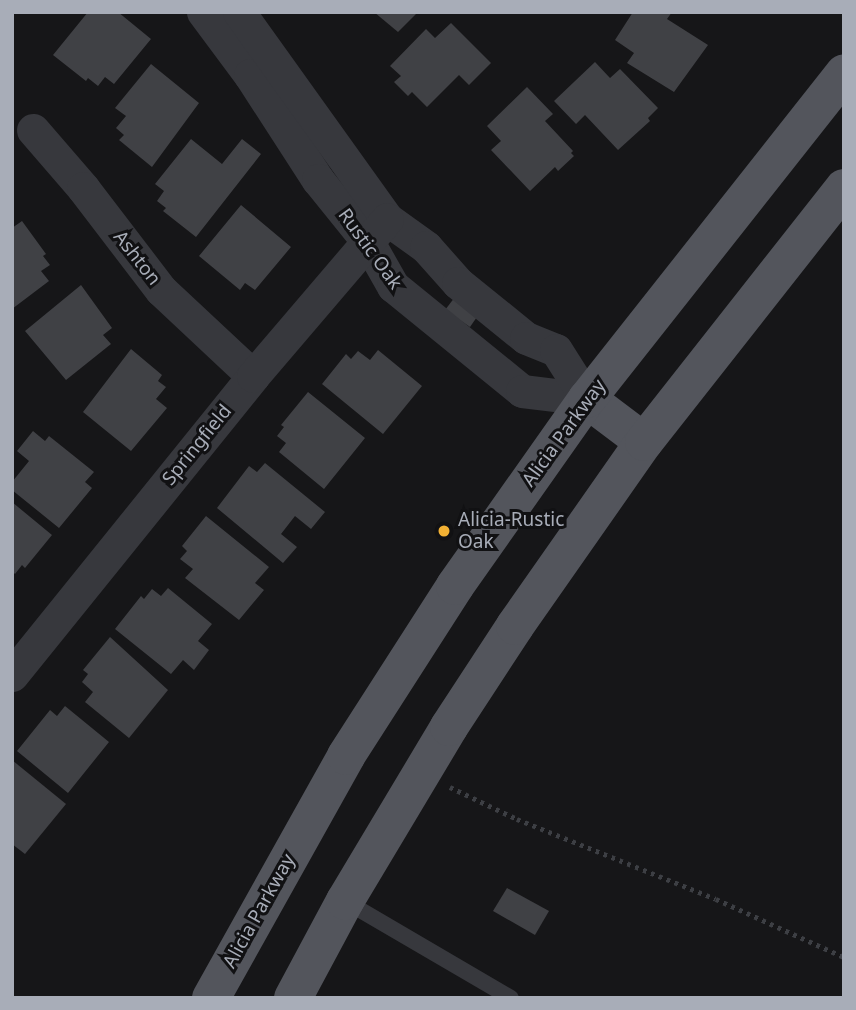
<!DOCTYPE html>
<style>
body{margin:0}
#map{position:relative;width:856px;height:1010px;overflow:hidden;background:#161618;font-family:"Noto Sans",sans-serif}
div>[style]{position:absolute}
.building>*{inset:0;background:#404145}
.path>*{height:4.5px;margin-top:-2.25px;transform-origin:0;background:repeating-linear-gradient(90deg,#3d3f44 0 3.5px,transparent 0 8.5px)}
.lane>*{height:16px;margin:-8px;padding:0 8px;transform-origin:8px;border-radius:8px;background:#37383d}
.street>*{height:33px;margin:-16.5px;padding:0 16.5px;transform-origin:16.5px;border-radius:16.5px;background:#37383d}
.primary>*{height:38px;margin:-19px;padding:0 19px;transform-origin:19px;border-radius:19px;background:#53555c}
.dots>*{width:19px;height:19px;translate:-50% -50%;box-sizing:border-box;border:4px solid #111113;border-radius:50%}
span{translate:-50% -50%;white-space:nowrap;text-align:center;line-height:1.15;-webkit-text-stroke:6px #111113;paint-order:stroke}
.street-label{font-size:19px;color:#a8adb8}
.poi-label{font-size:19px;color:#a8adb8}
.left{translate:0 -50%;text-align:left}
.frame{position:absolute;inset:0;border:14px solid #a8adb8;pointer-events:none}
</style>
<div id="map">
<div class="building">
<div style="clip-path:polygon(88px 12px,118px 12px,151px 39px,114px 84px,105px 77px,98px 86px,88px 78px,86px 81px,53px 55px)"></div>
<div style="clip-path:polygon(374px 12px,418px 12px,398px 32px)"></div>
<div style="clip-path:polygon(633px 12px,672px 12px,667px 19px,708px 45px,674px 92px,627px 63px,634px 53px,615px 40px)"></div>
<div style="clip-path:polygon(451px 23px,491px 63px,469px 85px,459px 75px,427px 107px,412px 92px,408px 96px,394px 82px,401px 76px,390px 66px,426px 29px,435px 38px)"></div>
<div style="clip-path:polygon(595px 62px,610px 78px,620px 69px,658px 108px,648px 118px,650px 121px,618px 150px,585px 115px,576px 124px,554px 101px)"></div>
<div style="clip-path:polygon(151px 64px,199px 103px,152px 167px,119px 140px,124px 135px,116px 128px,126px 116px,115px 108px)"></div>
<div style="clip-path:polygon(527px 87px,553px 114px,545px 121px,573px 151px,571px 153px,574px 156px,558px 171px,555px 167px,530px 191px,491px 150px,501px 141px,487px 126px)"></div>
<div style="clip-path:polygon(191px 139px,222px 164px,242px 139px,261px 154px,196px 237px,163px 211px,166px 208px,157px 201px,164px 191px,155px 184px)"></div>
<div style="clip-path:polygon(241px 205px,291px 247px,255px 290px,245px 283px,240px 290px,199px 256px)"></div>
<div style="clip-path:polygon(22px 221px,46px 254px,43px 256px,50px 265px,41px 271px,49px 281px,12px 309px,12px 228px)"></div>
<div style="clip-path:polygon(81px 285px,112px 328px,103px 335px,111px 344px,66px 380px,25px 331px)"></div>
<div style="clip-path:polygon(455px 297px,479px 314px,470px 327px,445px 310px)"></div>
<div style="clip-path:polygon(131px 349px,162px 375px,158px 381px,166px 387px,156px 399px,167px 408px,131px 451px,83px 412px)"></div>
<div style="clip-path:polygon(378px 350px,422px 386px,383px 434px,322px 384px,346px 354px,351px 359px,358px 351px,370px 360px)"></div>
<div style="clip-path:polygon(308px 392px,365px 438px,324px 489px,279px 452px,286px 443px,277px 436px,284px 427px,281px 425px)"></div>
<div style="clip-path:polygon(33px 431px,45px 441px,49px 436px,94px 472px,85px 482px,92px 488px,59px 528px,12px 490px,12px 482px,29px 461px,17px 451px)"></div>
<div style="clip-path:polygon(265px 463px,325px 512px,311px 529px,295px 516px,281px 534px,297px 547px,283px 563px,217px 508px,249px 466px,257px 472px)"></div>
<div style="clip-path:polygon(12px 502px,52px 535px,25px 568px,22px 565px,15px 574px,12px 571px)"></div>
<div style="clip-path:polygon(206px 516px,269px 567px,255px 583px,264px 590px,239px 620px,185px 578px,193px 569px,180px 559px,187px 551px,182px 546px)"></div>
<div style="clip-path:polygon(168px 588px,212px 624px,198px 641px,209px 650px,194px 670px,183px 660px,171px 674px,115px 629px,141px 596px,144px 599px,152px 589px,161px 596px)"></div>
<div style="clip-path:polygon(110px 637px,168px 690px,129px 738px,85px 702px,93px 692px,82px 682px,88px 674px,83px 670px)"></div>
<div style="clip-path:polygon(65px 706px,109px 742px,68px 793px,17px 751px,50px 710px,57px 716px)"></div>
<div style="clip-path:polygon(12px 760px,66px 804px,25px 854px,12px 844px)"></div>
<div style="clip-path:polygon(507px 888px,549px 911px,535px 935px,493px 911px)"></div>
</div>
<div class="path">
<div style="left:450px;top:787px;width:74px;rotate:25.5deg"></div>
<div style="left:517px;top:819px;width:214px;rotate:21.9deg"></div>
<div style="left:716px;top:899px;width:141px;rotate:24.4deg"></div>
</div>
<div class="lane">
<div style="left:345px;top:901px;width:192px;rotate:30.3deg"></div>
</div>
<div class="street">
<div style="left:203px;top:12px;width:79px;rotate:53.3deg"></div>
<div style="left:250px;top:75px;width:125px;rotate:57.1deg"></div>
<div style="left:318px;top:180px;width:80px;rotate:51.1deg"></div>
<div style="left:368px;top:242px;width:51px;rotate:60.4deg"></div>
<div style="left:393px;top:286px;width:166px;rotate:39.1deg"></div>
<div style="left:522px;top:391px;width:65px;rotate:7deg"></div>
<div style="left:239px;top:12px;width:254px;rotate:54.4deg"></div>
<div style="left:387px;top:219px;width:48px;rotate:35.7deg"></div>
<div style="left:426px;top:247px;width:48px;rotate:48.4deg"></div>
<div style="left:458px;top:283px;width:87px;rotate:39deg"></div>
<div style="left:526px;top:338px;width:32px;rotate:22deg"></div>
<div style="left:556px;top:350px;width:58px;rotate:57.7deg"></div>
<div style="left:33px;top:130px;width:77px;rotate:49.2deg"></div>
<div style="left:83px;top:188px;width:128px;rotate:52.6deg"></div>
<div style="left:161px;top:290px;width:126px;rotate:43.1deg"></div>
<div style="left:12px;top:675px;width:384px;rotate:-51.1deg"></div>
<div style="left:253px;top:376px;width:206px;rotate:-49.5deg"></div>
</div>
<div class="primary">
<div style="left:587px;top:399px;width:71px;rotate:37deg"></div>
<div style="left:211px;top:998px;width:277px;rotate:-60.8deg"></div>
<div style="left:346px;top:756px;width:202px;rotate:-57.3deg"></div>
<div style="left:455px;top:586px;width:229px;rotate:-54.8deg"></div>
<div style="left:587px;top:399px;width:415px;rotate:-51.7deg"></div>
<div style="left:293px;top:998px;width:110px;rotate:-61.8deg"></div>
<div style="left:345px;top:901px;width:203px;rotate:-59.1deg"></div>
<div style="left:449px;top:727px;width:121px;rotate:-56.8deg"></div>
<div style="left:515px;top:626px;width:225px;rotate:-55deg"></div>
<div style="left:644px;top:442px;width:323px;rotate:-51.8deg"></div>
</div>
<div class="dots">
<div style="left:444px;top:531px;background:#f2b134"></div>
</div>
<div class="street-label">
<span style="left:370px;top:249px;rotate:54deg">Rustic Oak</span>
<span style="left:137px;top:258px;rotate:52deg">Ashton</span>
<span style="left:564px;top:433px;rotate:-54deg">Alicia Parkway</span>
<span style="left:197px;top:445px;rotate:-51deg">Springfield</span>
<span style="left:259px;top:911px;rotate:-61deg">Alicia Parkway</span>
</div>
<div class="poi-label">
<span class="left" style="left:458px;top:531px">Alicia-Rustic<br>Oak</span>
</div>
<div class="frame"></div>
</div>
